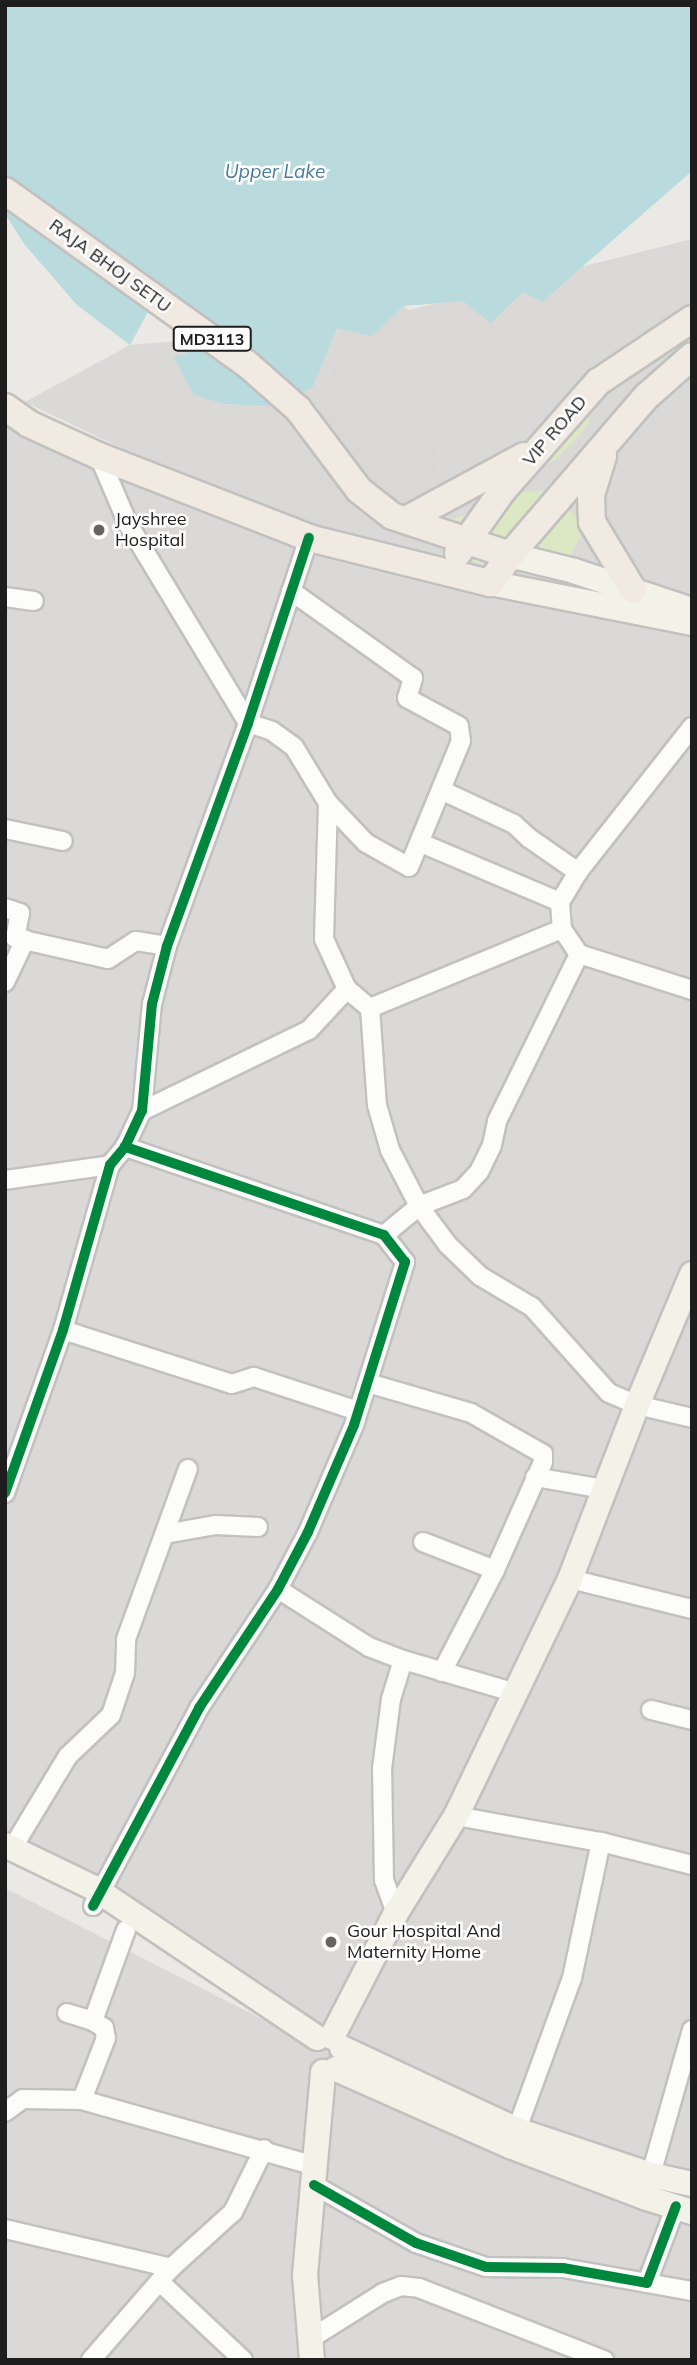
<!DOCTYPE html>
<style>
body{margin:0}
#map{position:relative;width:697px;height:2365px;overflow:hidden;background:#ebe9e6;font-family:Mulish,sans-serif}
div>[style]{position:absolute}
.residential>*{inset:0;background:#dad9d7}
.religious>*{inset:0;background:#d9d8d7}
.grass>*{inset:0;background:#dce8c4}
.water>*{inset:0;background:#b9dbde}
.roads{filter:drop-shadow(2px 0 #c2c1c0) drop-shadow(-2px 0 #c2c1c0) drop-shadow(0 2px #c2c1c0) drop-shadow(0 -2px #c2c1c0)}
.street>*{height:18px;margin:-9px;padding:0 9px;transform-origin:9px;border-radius:9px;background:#fcfcfb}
.secondary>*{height:24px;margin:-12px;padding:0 12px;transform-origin:12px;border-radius:12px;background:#f3f2e9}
.primary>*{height:26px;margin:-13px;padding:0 13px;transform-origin:13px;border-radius:13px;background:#f0eae3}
.cycleway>*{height:10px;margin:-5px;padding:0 5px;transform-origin:5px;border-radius:5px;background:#00873e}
.dots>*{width:19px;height:19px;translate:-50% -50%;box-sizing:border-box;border:4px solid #fff;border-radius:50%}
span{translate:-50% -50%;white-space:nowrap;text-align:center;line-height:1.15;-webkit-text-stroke:5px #fff;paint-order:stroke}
.shield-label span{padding:2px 5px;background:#fff;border:2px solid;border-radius:5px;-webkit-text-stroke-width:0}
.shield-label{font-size:16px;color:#1d1d1d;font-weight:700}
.street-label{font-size:18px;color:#1d1d1d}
.poi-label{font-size:18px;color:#1d1d1d}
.left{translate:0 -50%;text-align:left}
.water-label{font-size:19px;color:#457a9c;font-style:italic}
.frame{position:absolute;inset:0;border:7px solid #1d1d1d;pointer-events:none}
</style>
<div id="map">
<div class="residential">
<div style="clip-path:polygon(692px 239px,692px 2360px,5px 2360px,5px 1888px,313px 2045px,30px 1863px,5px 1859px,5px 407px,297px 532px,25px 402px,130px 345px,337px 328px)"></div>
</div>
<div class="religious">
<div style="clip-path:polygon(404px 306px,458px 363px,432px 477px,380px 505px,326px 506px,296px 490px,343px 329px,371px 336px)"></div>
</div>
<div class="grass">
<div style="clip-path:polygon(584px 411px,588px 414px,589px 423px,576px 439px,555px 460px,532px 469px)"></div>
<div style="clip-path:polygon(542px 491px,560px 498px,579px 521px,581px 536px,568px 559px,494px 568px,461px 557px,446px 530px,452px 520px,518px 492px)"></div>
</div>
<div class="water">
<div style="clip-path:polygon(5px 5px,692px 5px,692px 171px,542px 302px,523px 292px,491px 323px,463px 301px,404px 306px,371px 336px,337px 328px,312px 388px,270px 406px,225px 404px,194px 395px,173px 356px,187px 354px,187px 337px,176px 335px,179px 309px,154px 301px,130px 345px,77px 305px,25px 245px,5px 214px)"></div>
</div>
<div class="roads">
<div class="street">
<div style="left:99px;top:456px;width:74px;rotate:66.9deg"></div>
<div style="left:128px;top:524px;width:232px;rotate:58.9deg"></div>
<div style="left:248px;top:723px;width:25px;rotate:18deg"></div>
<div style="left:272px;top:731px;width:27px;rotate:36deg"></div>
<div style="left:294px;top:747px;width:66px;rotate:58.7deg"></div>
<div style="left:328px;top:803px;width:55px;rotate:46.5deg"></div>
<div style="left:366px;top:843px;width:49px;rotate:29.2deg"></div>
<div style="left:409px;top:867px;width:136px;rotate:-67.6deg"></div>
<div style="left:461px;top:741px;width:15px;rotate:-98deg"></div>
<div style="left:459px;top:726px;width:59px;rotate:-151.7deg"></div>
<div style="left:407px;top:698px;width:21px;rotate:-73deg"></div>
<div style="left:413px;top:678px;width:150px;rotate:-144.5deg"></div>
<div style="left:5px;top:597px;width:29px;rotate:8deg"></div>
<div style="left:692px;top:727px;width:184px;rotate:128.2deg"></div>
<div style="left:578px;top:872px;width:35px;rotate:121deg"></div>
<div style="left:560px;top:902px;width:27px;rotate:86deg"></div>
<div style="left:562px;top:929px;width:30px;rotate:56deg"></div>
<div style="left:579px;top:954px;width:119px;rotate:17.7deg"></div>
<div style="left:443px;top:791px;width:78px;rotate:24.9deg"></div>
<div style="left:514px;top:824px;width:21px;rotate:43deg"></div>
<div style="left:529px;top:838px;width:60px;rotate:34.8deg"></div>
<div style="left:328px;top:803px;width:136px;rotate:91.7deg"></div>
<div style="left:324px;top:939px;width:55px;rotate:65.3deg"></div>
<div style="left:347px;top:989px;width:30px;rotate:40deg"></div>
<div style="left:370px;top:1008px;width:97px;rotate:85.9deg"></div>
<div style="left:377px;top:1105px;width:47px;rotate:73.9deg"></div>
<div style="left:390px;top:1150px;width:63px;rotate:62.6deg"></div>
<div style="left:419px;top:1206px;width:49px;rotate:53.4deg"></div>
<div style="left:448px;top:1245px;width:45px;rotate:44.1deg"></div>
<div style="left:480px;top:1276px;width:61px;rotate:30.8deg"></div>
<div style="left:532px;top:1307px;width:115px;rotate:48.2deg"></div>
<div style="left:609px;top:1393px;width:30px;rotate:23deg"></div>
<div style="left:637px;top:1405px;width:57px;rotate:13.3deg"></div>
<div style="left:5px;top:829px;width:59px;rotate:11.7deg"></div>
<div style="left:421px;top:843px;width:151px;rotate:23deg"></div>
<div style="left:5px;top:908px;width:16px;rotate:18deg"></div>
<div style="left:20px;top:913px;width:25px;rotate:101deg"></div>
<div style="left:15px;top:938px;width:95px;rotate:12.7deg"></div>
<div style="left:108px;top:959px;width:33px;rotate:-33deg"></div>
<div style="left:136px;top:941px;width:31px;rotate:9deg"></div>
<div style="left:5px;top:982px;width:47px;rotate:-64.5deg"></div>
<div style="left:370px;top:1008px;width:208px;rotate:-22.4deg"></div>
<div style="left:142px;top:1111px;width:186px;rotate:-25.9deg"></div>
<div style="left:309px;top:1030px;width:56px;rotate:-47.2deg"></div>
<div style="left:5px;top:1180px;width:106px;rotate:-8.1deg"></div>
<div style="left:384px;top:1235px;width:45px;rotate:-39.6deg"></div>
<div style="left:419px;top:1206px;width:47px;rotate:-21.1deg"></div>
<div style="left:463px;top:1189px;width:23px;rotate:-47deg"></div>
<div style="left:479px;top:1172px;width:30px;rotate:-64deg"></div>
<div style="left:492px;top:1145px;width:25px;rotate:-78deg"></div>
<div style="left:497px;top:1121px;width:186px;rotate:-63.8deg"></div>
<div style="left:63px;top:1330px;width:177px;rotate:17.7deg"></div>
<div style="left:232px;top:1384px;width:23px;rotate:-18deg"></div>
<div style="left:254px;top:1377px;width:109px;rotate:18.1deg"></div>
<div style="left:368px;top:1383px;width:107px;rotate:16.2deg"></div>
<div style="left:471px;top:1413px;width:83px;rotate:29.7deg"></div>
<div style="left:543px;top:1454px;width:8px;rotate:90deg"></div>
<div style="left:543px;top:1462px;width:118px;rotate:114deg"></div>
<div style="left:535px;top:1477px;width:69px;rotate:10deg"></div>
<div style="left:5px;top:1493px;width:173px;rotate:-70.4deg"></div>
<div style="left:63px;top:1330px;width:172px;rotate:-74.1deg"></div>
<div style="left:110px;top:1165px;width:23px;rotate:-50deg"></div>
<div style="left:125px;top:1147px;width:40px;rotate:-65deg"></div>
<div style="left:142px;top:1111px;width:107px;rotate:-84.7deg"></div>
<div style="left:152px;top:1004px;width:60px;rotate:-75.5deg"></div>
<div style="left:167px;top:946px;width:237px;rotate:-70deg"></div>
<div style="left:248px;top:723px;width:195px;rotate:-71.8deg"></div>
<div style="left:165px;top:1534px;width:52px;rotate:-10deg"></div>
<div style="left:216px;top:1525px;width:42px;rotate:2.7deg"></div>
<div style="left:423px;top:1542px;width:77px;rotate:21.3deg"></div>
<div style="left:495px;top:1570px;width:115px;rotate:117.5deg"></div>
<div style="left:570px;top:1579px;width:126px;rotate:13.8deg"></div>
<div style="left:278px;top:1589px;width:108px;rotate:32.5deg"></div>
<div style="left:369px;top:1647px;width:36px;rotate:21deg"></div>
<div style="left:403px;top:1660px;width:118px;rotate:16.3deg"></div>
<div style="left:651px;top:1710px;width:42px;rotate:13.7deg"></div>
<div style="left:456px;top:1816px;width:147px;rotate:10.2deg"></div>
<div style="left:601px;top:1842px;width:94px;rotate:14.2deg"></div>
<div style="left:13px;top:1847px;width:106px;rotate:-58.9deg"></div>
<div style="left:68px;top:1756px;width:59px;rotate:-43.6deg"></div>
<div style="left:111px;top:1715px;width:44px;rotate:-71.6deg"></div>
<div style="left:125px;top:1673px;width:34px;rotate:-88deg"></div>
<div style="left:126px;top:1639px;width:181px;rotate:-70deg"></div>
<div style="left:93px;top:1906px;width:225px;rotate:-61.8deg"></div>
<div style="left:199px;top:1708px;width:143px;rotate:-56.4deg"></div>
<div style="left:278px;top:1589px;width:64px;rotate:-62.2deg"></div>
<div style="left:308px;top:1532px;width:116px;rotate:-66.7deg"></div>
<div style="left:354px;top:1425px;width:171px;rotate:-72.6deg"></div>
<div style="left:405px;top:1262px;width:34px;rotate:-128deg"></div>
<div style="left:384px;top:1235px;width:274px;rotate:-161.2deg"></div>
<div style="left:396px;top:1913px;width:35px;rotate:-110deg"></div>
<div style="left:384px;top:1880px;width:111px;rotate:-91deg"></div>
<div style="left:382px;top:1769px;width:71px;rotate:-82.7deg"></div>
<div style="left:391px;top:1699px;width:41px;rotate:-72.9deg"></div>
<div style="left:67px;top:2013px;width:27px;rotate:17deg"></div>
<div style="left:93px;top:2021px;width:13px;rotate:32deg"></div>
<div style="left:104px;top:2028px;width:10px;rotate:79deg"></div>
<div style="left:106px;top:2038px;width:66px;rotate:111.2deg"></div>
<div style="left:93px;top:2021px;width:97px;rotate:-70.1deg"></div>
<div style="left:5px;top:2112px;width:22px;rotate:-36deg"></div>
<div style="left:23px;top:2099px;width:59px;rotate:1deg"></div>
<div style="left:82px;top:2100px;width:243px;rotate:15.8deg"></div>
<div style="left:513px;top:2140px;width:172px;rotate:-70deg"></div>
<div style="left:572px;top:1978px;width:139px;rotate:-78deg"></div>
<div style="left:314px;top:2185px;width:117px;rotate:29.6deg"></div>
<div style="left:416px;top:2243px;width:74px;rotate:18.9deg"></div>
<div style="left:486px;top:2267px;width:77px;rotate:0.7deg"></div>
<div style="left:563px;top:2268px;width:85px;rotate:10.1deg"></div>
<div style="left:647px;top:2283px;width:82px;rotate:-69.4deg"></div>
<div style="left:648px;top:2185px;width:161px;rotate:-74.2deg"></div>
<div style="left:5px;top:2229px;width:171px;rotate:13.2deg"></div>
<div style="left:160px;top:2282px;width:114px;rotate:43.2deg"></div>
<div style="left:647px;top:2283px;width:46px;rotate:10.1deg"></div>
<div style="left:310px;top:2339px;width:86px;rotate:-32.2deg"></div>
<div style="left:383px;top:2293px;width:19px;rotate:-21deg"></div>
<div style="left:401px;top:2286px;width:18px;rotate:6deg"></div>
<div style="left:419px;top:2288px;width:199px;rotate:21.3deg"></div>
<div style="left:91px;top:2360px;width:122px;rotate:-49deg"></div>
<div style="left:171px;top:2268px;width:84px;rotate:-42.1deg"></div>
<div style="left:233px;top:2212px;width:70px;rotate:-63.8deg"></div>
</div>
<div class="secondary">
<div style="left:510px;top:555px;width:66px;rotate:14deg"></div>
<div style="left:574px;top:571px;width:115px;rotate:18.3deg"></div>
<div style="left:490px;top:583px;width:206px;rotate:11.2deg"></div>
<div style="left:5px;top:1845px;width:99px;rotate:25.8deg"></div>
<div style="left:94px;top:1888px;width:269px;rotate:33.9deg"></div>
<div style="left:332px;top:2037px;width:140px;rotate:-62.7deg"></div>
<div style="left:396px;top:1913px;width:114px;rotate:-58.3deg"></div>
<div style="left:456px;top:1816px;width:263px;rotate:-64.3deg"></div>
<div style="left:570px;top:1579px;width:186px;rotate:-68.9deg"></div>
<div style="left:637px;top:1405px;width:142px;rotate:-67.2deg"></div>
<div style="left:342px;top:2048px;width:193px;rotate:25.1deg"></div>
<div style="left:517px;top:2130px;width:141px;rotate:18.6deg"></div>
<div style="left:651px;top:2175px;width:42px;rotate:12.4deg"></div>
<div style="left:336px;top:2069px;width:190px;rotate:23.9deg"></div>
<div style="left:510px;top:2146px;width:143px;rotate:20.8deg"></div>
<div style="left:644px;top:2197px;width:50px;rotate:17.4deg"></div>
<div style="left:312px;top:2360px;width:85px;rotate:-94.7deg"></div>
<div style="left:305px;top:2275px;width:204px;rotate:-84.9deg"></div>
</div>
<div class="primary">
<div style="left:5px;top:191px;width:297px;rotate:35.6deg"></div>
<div style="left:247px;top:364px;width:68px;rotate:41.4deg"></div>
<div style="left:298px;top:409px;width:101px;rotate:53deg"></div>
<div style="left:359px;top:490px;width:42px;rotate:38.2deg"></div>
<div style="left:392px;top:516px;width:124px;rotate:18.3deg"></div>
<div style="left:5px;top:407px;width:29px;rotate:35deg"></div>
<div style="left:29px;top:424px;width:77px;rotate:24.6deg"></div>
<div style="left:99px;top:456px;width:225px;rotate:21.3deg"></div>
<div style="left:309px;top:538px;width:187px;rotate:14deg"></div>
<div style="left:490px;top:583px;width:34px;rotate:-54deg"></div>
<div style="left:510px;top:555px;width:210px;rotate:-49.3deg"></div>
<div style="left:647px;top:396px;width:60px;rotate:-41.6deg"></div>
<div style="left:603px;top:456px;width:41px;rotate:107.1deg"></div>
<div style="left:591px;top:495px;width:27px;rotate:88deg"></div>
<div style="left:592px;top:522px;width:79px;rotate:58.9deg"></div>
<div style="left:406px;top:520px;width:134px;rotate:-28.5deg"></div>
<div style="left:458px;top:553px;width:77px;rotate:-54.5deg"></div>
<div style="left:503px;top:490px;width:144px;rotate:-48.7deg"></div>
<div style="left:598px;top:382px;width:113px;rotate:-33.8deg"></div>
</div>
</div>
<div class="cycleway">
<div style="left:5px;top:1493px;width:173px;rotate:-70.4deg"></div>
<div style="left:63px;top:1330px;width:172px;rotate:-74.1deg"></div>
<div style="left:110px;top:1165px;width:23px;rotate:-50deg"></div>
<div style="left:125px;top:1147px;width:40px;rotate:-65deg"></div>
<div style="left:142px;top:1111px;width:107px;rotate:-84.7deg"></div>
<div style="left:152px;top:1004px;width:60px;rotate:-75.5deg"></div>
<div style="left:167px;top:946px;width:237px;rotate:-70deg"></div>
<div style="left:248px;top:723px;width:195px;rotate:-71.8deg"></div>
<div style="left:93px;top:1906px;width:225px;rotate:-61.8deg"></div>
<div style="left:199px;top:1708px;width:143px;rotate:-56.4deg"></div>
<div style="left:278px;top:1589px;width:64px;rotate:-62.2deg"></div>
<div style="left:308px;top:1532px;width:116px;rotate:-66.7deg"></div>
<div style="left:354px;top:1425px;width:171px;rotate:-72.6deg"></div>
<div style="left:405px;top:1262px;width:34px;rotate:-128deg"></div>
<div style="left:384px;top:1235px;width:274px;rotate:-161.2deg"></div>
<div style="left:314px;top:2185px;width:117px;rotate:29.6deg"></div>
<div style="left:416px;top:2243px;width:74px;rotate:18.9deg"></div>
<div style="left:486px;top:2267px;width:77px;rotate:0.7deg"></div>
<div style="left:563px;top:2268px;width:85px;rotate:10.1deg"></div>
<div style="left:647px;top:2283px;width:82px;rotate:-69.4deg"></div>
</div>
<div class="dots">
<div style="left:99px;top:530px;background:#656463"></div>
<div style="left:331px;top:1942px;background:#656463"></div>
</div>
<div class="shield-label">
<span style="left:212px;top:339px">MD3113</span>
</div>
<div class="street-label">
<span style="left:110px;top:266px;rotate:36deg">RAJA BHOJ SETU</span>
<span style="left:555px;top:431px;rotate:-49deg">VIP ROAD</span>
</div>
<div class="poi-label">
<span class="left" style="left:115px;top:530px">Jayshree<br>Hospital</span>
<span class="left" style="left:347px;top:1942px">Gour Hospital And<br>Maternity Home</span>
</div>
<div class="water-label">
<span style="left:275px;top:172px">Upper Lake</span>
</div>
<div class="frame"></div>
</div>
